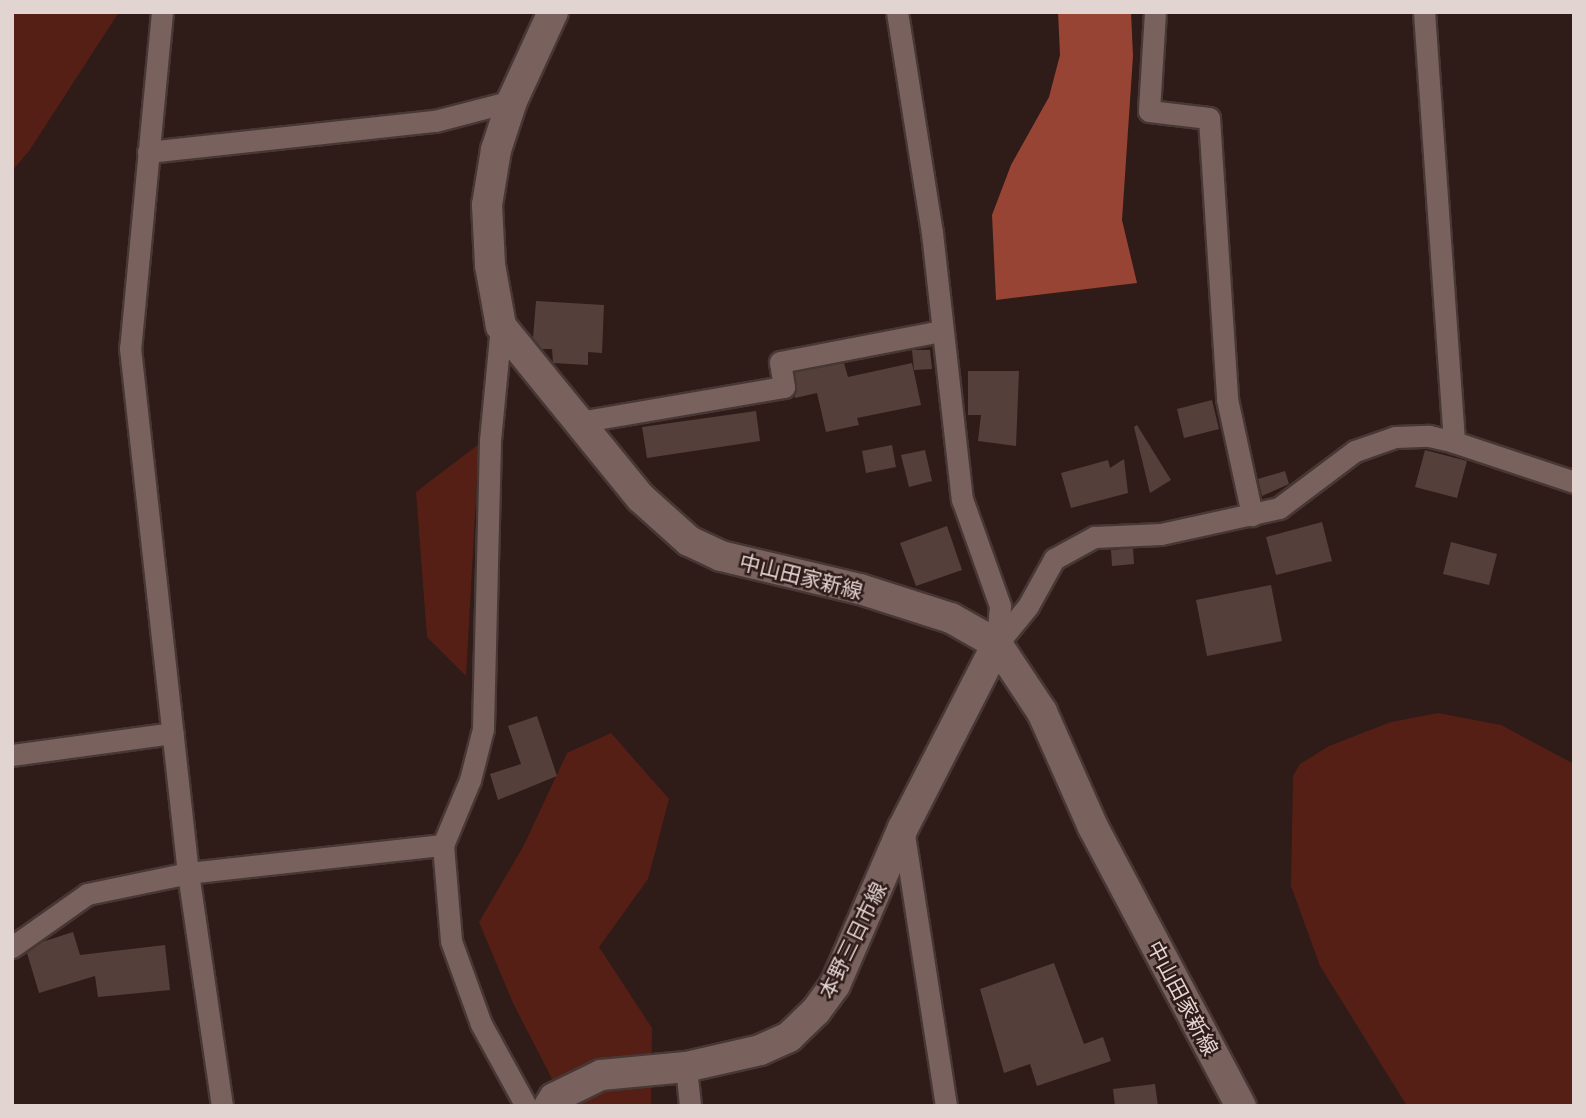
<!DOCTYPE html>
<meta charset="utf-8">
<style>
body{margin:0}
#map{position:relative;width:1586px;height:1118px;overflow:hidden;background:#2f1b18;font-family:"Noto Serif","Noto Sans JP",serif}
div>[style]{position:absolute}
.green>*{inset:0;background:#551f16}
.water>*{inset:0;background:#974435}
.building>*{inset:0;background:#553f3b}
.roads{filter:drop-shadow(2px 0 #473735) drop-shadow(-2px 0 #473735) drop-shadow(0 2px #473735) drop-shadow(0 -2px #473735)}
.street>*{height:21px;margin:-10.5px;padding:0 10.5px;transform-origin:10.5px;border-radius:10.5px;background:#79625d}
.secondary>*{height:30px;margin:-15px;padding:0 15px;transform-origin:15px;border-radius:15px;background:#79625d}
span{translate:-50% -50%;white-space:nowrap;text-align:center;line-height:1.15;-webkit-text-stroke:5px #2f1b18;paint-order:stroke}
.street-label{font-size:21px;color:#e2d4d1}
.frame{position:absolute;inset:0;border:14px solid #e2d4d1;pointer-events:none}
</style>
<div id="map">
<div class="green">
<div style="clip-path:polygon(12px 12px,119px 12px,29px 151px,12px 171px)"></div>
<div style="clip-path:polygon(479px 444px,466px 676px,427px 637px,416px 492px)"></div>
<div style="clip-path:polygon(1438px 713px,1501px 725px,1574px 764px,1574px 1106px,1407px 1106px,1320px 966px,1291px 886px,1293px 776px,1300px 764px,1329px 746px,1391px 722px)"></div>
<div style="clip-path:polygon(611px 733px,669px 799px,648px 879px,599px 947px,652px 1028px,651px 1106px,566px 1106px,513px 1003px,479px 922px,524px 845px,567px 753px)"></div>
</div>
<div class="water">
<div style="clip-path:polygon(1058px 12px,1131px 12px,1133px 56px,1122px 220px,1137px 283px,996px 300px,992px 215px,1011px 165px,1049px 97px,1060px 55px)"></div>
</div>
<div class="building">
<div style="clip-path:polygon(536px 301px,604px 305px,602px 353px,588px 352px,588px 365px,553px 363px,552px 349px,542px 349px,533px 338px)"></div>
<div style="clip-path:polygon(912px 350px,930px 350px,932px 369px,914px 370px)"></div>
<div style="clip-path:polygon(844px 363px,848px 377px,912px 363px,921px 405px,857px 418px,859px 425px,826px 432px,817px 393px,795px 398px,795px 372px)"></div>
<div style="clip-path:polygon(968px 371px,1019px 371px,1016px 446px,978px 441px,981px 415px,968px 415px)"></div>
<div style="clip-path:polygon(1212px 400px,1219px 429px,1184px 438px,1177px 409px)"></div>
<div style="clip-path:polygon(756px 411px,760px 441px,647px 458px,642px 427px)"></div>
<div style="clip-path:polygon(1137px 425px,1171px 480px,1150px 493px,1134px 427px)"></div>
<div style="clip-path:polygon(892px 445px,896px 467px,866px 473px,862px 451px)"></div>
<div style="clip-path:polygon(925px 450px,932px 481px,909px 487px,901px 455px)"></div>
<div style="clip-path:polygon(1425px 450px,1467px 461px,1457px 498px,1415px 487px)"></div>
<div style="clip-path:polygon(1124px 459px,1128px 493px,1071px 508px,1061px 473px,1108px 460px,1110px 468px)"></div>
<div style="clip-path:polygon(1285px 471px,1289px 484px,1262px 496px,1258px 479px)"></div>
<div style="clip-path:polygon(1322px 522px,1332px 561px,1276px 575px,1266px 537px)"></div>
<div style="clip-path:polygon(947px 526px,962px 570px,916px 586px,900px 543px)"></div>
<div style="clip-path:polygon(1451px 542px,1497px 554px,1489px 585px,1443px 574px)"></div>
<div style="clip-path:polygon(1133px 548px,1134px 564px,1112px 566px,1111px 550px)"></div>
<div style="clip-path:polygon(1271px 585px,1282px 641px,1207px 656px,1196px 600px)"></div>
<div style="clip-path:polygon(537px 716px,557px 776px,498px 800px,490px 774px,521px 764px,508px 726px)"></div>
<div style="clip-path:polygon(73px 932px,80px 955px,165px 945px,170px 990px,98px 997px,95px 976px,39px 993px,27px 953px,42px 942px)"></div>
<div style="clip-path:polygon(1054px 963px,1084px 1044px,1103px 1037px,1111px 1061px,1037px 1086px,1030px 1064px,1004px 1073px,980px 989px)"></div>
<div style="clip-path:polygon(1155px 1084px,1158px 1106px,1115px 1106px,1113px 1089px)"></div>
</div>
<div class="roads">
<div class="street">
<div style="left:162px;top:12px;width:338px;rotate:95.4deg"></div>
<div style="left:130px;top:348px;width:528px;rotate:83.7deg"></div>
<div style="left:188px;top:873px;width:235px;rotate:81.7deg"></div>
<div style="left:897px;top:12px;width:224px;rotate:81deg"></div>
<div style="left:932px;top:233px;width:268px;rotate:83.6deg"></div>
<div style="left:962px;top:499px;width:114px;rotate:70.4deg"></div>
<div style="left:1000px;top:606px;width:38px;rotate:95deg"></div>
<div style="left:1155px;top:12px;width:99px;rotate:93.5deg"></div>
<div style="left:1149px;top:111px;width:60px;rotate:6.7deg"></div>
<div style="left:1209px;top:118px;width:282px;rotate:86.3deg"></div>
<div style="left:1227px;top:399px;width:119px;rotate:77.8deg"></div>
<div style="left:1424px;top:12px;width:431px;rotate:86deg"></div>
<div style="left:148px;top:152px;width:289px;rotate:-6.2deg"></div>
<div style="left:435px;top:121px;width:80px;rotate:-14.6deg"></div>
<div style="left:501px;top:326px;width:116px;rotate:95.5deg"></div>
<div style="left:490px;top:441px;width:288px;rotate:91.4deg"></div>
<div style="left:483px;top:729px;width:53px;rotate:104.3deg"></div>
<div style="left:470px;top:780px;width:70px;rotate:112.6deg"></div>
<div style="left:443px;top:845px;width:96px;rotate:85.2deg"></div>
<div style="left:451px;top:941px;width:88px;rotate:70.1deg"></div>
<div style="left:481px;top:1024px;width:94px;rotate:61.2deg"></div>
<div style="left:579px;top:422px;width:208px;rotate:-9.7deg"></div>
<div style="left:784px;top:387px;width:25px;rotate:-99deg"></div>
<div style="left:780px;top:362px;width:164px;rotate:-10.9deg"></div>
<div style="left:997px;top:644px;width:49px;rotate:-50.8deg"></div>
<div style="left:1028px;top:606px;width:54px;rotate:-61deg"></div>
<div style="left:1054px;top:559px;width:46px;rotate:-28.8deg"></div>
<div style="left:1094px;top:537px;width:67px;rotate:-2.6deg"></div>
<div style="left:1161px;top:534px;width:121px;rotate:-12.4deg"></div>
<div style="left:1279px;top:508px;width:95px;rotate:-36.9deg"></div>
<div style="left:1355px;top:451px;width:42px;rotate:-19.3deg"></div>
<div style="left:1395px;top:437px;width:34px;rotate:-2deg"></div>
<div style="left:1429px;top:436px;width:26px;rotate:13deg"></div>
<div style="left:1454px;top:442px;width:126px;rotate:18.4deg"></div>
<div style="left:12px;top:755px;width:162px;rotate:-7.8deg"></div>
<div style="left:903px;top:828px;width:281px;rotate:81.2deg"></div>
<div style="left:12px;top:947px;width:92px;rotate:-35.2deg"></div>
<div style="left:87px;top:894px;width:103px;rotate:-11.7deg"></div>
<div style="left:188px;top:873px;width:257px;rotate:-6.3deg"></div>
<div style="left:686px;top:1067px;width:39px;rotate:84deg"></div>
</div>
<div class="secondary">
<div style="left:553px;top:12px;width:98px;rotate:114.7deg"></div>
<div style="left:512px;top:101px;width:52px;rotate:108.1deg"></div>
<div style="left:496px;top:150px;width:56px;rotate:99.3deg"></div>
<div style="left:487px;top:205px;width:60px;rotate:87.1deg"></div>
<div style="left:490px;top:265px;width:62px;rotate:79.8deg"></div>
<div style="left:501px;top:326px;width:222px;rotate:50.9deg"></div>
<div style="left:641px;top:498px;width:64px;rotate:41.9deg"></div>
<div style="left:689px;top:541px;width:35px;rotate:25deg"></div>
<div style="left:721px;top:556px;width:143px;rotate:13.4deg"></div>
<div style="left:860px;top:589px;width:96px;rotate:17.7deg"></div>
<div style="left:951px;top:618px;width:53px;rotate:29.5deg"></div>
<div style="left:997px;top:644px;width:82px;rotate:56.5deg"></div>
<div style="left:1042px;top:712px;width:126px;rotate:66.1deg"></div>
<div style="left:1093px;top:827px;width:316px;rotate:62.1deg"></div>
<div style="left:549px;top:1106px;width:9px;rotate:-58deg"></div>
<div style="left:554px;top:1098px;width:52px;rotate:-26.1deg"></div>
<div style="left:601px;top:1075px;width:85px;rotate:-5.4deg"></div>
<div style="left:686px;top:1067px;width:76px;rotate:-12.9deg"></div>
<div style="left:760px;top:1050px;width:32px;rotate:-24deg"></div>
<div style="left:789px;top:1037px;width:37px;rotate:-44deg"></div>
<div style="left:816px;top:1011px;width:32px;rotate:-54deg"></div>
<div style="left:835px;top:985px;width:171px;rotate:-66.6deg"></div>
<div style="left:903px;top:828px;width:207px;rotate:-62.9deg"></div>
</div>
</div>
<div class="street-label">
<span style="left:801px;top:576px;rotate:14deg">中山田家新線</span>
<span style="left:852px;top:940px;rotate:-64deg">本野三日市線</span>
<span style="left:1183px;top:998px;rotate:62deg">中山田家新線</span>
</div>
<div class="frame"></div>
</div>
